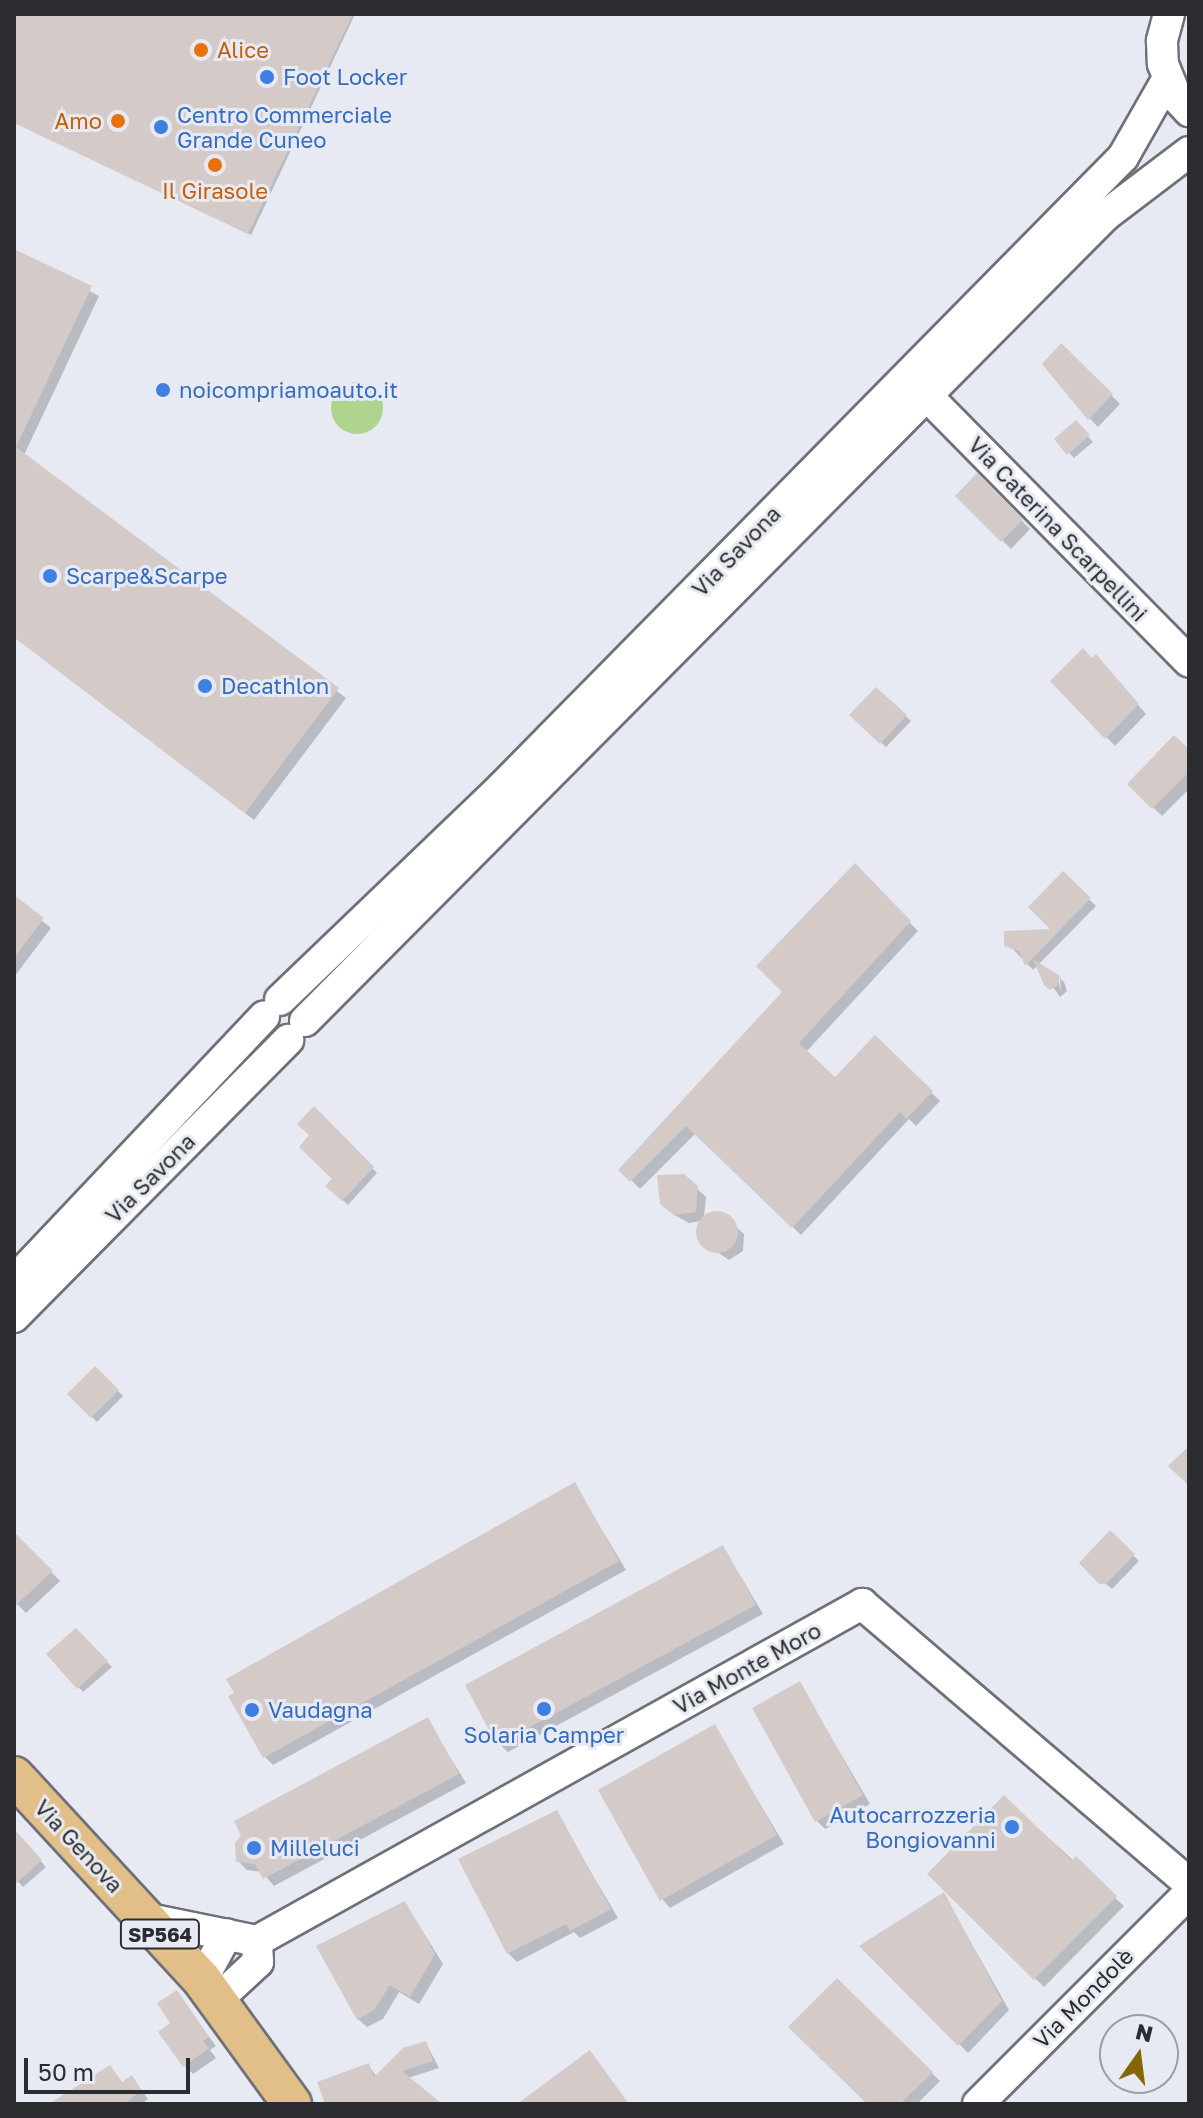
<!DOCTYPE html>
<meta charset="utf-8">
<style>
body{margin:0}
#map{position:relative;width:1203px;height:2118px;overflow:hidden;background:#e7eaf2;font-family:"Golos Text",sans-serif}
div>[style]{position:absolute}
.green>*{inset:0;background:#aed48e}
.round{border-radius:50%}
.shadow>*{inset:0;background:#0003}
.building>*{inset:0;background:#d4cac8}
.roads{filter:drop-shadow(2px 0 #6e7178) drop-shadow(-2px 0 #6e7178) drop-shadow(0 2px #6e7178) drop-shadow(0 -2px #6e7178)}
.minor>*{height:30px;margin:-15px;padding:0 15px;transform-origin:15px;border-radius:15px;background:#fff}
.major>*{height:38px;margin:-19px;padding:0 19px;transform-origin:19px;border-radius:19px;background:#e2bf89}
.dots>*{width:22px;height:22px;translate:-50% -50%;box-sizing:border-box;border:4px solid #e7eaf2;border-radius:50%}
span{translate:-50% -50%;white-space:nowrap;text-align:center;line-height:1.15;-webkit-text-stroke:6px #e7eaf2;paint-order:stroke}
.shield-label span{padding:2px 6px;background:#e7eaf2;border:2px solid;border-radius:6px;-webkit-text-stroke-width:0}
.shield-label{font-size:20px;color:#2b2c2f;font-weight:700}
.food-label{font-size:22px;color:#c56008}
.left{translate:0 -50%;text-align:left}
.right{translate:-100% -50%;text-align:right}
.shop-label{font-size:22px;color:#366cbe}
.street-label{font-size:22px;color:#2b2c2f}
.frame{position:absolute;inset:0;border:16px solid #2b2c2f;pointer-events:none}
.north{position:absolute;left:1099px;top:2014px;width:80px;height:80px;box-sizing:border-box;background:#e7eaf2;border:2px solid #9c9ea4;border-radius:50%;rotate:14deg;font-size:22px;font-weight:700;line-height:32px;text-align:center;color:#2b2c2f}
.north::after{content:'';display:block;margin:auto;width:28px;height:36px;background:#846700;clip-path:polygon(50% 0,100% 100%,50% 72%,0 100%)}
.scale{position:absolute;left:24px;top:2058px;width:166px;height:36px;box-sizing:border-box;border:4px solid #2b2c2f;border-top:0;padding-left:10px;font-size:24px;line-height:28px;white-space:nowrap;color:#2b2c2f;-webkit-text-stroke:6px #e7eaf2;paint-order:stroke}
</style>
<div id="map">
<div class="green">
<div class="round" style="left:331px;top:382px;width:52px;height:52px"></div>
</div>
<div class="shadow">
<div style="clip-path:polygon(14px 14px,355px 14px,251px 235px,14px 122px)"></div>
<div style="clip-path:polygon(14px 252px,99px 296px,24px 455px,346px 698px,254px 820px,14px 637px)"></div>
<div style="clip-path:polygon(1062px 346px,1120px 404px,1098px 427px,1068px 396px,1072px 391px)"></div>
<div style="clip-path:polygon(1076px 423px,1093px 442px,1074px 458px,1057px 440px)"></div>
<div style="clip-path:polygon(978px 476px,1030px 529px,1011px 549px,958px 496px)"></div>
<div style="clip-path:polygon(1092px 661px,1104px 666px,1146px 714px,1115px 746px,1053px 681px)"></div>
<div style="clip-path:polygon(876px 690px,911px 721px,886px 747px,852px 715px)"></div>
<div style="clip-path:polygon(1189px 752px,1189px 789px,1162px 816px,1129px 784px)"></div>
<div style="clip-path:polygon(855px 866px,918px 931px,806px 1052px,835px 1080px,875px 1038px,940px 1101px,916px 1126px,909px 1119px,801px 1235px,696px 1133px,640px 1189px,621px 1170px,785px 992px)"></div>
<div style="clip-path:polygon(1063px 874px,1096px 906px,1039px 964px,1057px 975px,1061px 992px,1060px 978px,1064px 982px,1067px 991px,1060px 997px,1038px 965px,1033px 970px,1012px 948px,1054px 931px)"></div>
<div style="clip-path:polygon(14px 898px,51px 928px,14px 977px)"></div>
<div style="clip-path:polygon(314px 1109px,377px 1173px,348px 1205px,328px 1186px,335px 1179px,312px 1135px)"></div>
<div style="clip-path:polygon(696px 1188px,706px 1197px,704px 1217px,722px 1214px,744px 1234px,743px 1251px,729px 1260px,701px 1241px,700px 1221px,689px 1223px,671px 1213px)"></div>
<div style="clip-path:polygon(95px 1369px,123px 1396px,97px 1422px,70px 1394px)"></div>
<div style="clip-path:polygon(575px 1485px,626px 1570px,273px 1765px,265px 1757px)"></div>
<div style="clip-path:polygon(1110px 1533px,1139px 1561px,1112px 1589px,1081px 1563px)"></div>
<div style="clip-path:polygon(21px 1542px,60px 1581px,26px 1613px,14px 1601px,14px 1549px)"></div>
<div style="clip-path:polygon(723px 1547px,763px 1614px,508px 1752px,499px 1744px)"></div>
<div style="clip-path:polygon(76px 1630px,112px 1667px,83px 1692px,48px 1654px)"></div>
<div style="clip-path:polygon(800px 1684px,870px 1804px,825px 1829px,817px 1821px)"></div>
<div style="clip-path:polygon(427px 1720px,466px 1783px,274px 1886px,262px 1872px,247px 1870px,238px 1861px)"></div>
<div style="clip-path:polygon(714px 1727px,784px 1844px,670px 1908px,662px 1899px)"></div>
<div style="clip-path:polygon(1004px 1798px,1124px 1906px,1044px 1987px,929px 1874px)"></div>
<div style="clip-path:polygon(556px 1813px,618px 1918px,580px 1938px,574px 1932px,517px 1962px,508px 1953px)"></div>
<div style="clip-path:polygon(19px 1837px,46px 1867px,23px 1887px,14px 1877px,14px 1843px)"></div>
<div style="clip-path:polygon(944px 1895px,1009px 2010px,968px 2053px,863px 1946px)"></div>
<div style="clip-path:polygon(405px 1903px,443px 1964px,419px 2004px,399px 1992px,383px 2019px,367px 2027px,358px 2019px)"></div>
<div style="clip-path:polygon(837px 1981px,940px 2081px,917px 2104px,869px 2104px)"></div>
<div style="clip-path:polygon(176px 1993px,216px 2046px,210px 2050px,216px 2058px,193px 2074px,185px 2066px,172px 2024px)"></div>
<div style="clip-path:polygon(426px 2043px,439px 2068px,408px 2078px,439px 2104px,327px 2104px,368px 2065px,377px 2077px)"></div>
<div style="clip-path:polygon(109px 2067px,123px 2083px,132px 2077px,148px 2099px,142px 2104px,72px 2104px)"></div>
</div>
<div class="building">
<div style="clip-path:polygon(14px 14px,353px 14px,248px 234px,14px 123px)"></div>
<div style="clip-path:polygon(14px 249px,92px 286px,16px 447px,339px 688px,245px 813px,14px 637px)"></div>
<div style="clip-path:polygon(1061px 343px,1113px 394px,1088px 420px,1042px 364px)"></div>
<div style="clip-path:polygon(1076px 420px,1090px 435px,1067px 455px,1054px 439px)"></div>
<div style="clip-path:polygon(977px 473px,1023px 519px,1001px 542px,955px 496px)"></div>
<div style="clip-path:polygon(1083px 648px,1092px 658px,1096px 654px,1139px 704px,1105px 739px,1050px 681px)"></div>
<div style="clip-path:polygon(876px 687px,907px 715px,880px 744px,849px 715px)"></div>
<div style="clip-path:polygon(1174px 735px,1189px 749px,1189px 772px,1152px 809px,1127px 784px)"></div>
<div style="clip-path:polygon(855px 863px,911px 921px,799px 1043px,835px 1077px,875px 1035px,933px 1091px,906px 1119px,900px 1112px,792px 1228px,686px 1126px,630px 1182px,618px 1170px,782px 992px,756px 966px)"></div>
<div style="clip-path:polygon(1063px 871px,1091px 898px,1025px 966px,1019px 951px,1004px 946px,1004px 931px,1050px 929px,1028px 907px)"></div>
<div style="clip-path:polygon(14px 895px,44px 918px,14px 958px)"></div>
<div style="clip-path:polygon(1033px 959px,1060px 976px,1057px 986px,1050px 990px,1044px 985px)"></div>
<div style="clip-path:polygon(314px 1106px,374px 1167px,342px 1201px,325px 1186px,332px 1179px,299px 1147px,309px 1135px,297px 1124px)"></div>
<div style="clip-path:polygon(684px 1174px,698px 1186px,696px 1212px,674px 1215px,660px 1204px,657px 1175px)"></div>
<div class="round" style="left:696px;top:1211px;width:42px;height:42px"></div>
<div style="clip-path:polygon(95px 1366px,119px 1390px,91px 1418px,67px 1394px)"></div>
<div style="clip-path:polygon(1189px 1446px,1189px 1486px,1168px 1466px)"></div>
<div style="clip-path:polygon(575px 1482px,619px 1561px,263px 1758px,228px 1696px,234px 1693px,226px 1679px)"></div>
<div style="clip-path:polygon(1110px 1530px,1135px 1554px,1106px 1584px,1099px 1584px,1079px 1563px)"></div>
<div style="clip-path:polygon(14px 1532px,53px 1571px,14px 1607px)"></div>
<div style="clip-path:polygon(723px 1545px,756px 1605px,497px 1745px,465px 1685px)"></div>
<div style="clip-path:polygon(76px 1628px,108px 1661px,77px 1689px,46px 1654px)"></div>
<div style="clip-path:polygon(800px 1681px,863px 1795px,815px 1822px,752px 1708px)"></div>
<div style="clip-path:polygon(428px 1717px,459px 1774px,263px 1879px,255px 1864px,236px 1862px,235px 1843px,241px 1836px,234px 1821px)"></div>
<div style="clip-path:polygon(715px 1724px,777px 1835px,660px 1901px,598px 1790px)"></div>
<div style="clip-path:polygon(1004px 1795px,1072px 1861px,1076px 1856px,1117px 1896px,1034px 1980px,927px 1874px)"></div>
<div style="clip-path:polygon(557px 1810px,611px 1909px,570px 1931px,566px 1924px,507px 1954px,458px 1859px)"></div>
<div style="clip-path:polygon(14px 1829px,42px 1860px,14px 1885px)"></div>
<div style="clip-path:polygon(944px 1892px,1002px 2001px,958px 2046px,859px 1946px)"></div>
<div style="clip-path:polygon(405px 1901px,435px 1954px,410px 1997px,390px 1985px,374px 2010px,357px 2020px,316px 1946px)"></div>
<div style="clip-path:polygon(837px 1978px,933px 2072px,900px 2104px,867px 2104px,788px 2027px)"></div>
<div style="clip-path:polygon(177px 1990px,209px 2037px,203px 2041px,209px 2048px,183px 2067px,158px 2032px,170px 2023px,157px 2003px)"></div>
<div style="clip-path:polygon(426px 2041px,433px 2061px,402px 2071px,442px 2104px,325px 2104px,317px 2082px,369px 2063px,374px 2077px,403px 2048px)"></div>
<div style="clip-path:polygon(590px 2050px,629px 2104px,517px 2104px)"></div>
<div style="clip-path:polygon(110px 2065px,122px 2082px,132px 2075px,141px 2090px,125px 2104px,49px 2104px)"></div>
</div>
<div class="roads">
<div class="minor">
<div style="left:1169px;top:14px;width:28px;rotate:105deg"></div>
<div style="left:1162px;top:41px;width:23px;rotate:88deg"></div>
<div style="left:1163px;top:64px;width:37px;rotate:68deg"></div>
<div style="left:1177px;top:98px;width:18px;rotate:47deg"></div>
<div style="left:927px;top:396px;width:373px;rotate:45.4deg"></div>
<div style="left:280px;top:1000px;width:306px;rotate:-43.8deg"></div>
<div style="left:501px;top:788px;width:886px;rotate:-45.41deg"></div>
<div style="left:1123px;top:157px;width:89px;rotate:-60.3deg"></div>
<div style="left:305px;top:1021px;width:1136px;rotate:-45.18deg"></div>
<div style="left:1106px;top:215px;width:104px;rotate:-37.2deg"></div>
<div style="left:14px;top:1281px;width:364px;rotate:-46.6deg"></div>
<div style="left:14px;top:1317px;width:390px;rotate:-45.3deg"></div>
<div style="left:144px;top:1918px;width:115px;rotate:11.5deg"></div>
<div style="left:257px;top:1941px;width:693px;rotate:-29.12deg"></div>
<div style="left:862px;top:1604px;width:430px;rotate:40.5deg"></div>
<div style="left:202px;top:1980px;width:52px;rotate:-61.5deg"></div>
<div style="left:217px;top:2000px;width:56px;rotate:-42.8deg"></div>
<div style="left:258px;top:1962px;width:21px;rotate:-93deg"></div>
<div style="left:978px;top:2104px;width:298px;rotate:-45deg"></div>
</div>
<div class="major">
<div style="left:14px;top:1776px;width:277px;rotate:47.3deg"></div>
<div style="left:202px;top:1980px;width:153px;rotate:54deg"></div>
</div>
</div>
<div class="dots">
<div style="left:201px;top:50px;background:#e8710a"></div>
<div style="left:267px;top:77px;background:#3f7fe0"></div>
<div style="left:118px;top:121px;background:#e8710a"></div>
<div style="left:161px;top:127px;background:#3f7fe0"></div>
<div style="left:215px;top:165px;background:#e8710a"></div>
<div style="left:163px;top:390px;background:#3f7fe0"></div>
<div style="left:50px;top:576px;background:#3f7fe0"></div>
<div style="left:205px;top:686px;background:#3f7fe0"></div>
<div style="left:544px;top:1709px;background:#3f7fe0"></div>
<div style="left:252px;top:1710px;background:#3f7fe0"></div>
<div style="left:1012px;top:1827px;background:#3f7fe0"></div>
<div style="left:254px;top:1848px;background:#3f7fe0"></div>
</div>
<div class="shield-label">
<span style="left:160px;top:1934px">SP564</span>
</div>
<div class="food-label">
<span class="left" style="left:217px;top:50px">Alice</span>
<span class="right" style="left:102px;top:121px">Amo</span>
<span style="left:215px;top:191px">Il Girasole</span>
</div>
<div class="shop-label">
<span class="left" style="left:283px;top:77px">Foot Locker</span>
<span class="left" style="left:177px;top:127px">Centro Commerciale<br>Grande Cuneo</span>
<span class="left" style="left:179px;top:390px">noicompriamoauto.it</span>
<span class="left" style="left:66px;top:576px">Scarpe&amp;Scarpe</span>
<span class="left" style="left:221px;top:686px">Decathlon</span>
<span class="left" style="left:268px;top:1710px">Vaudagna</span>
<span style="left:544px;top:1735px">Solaria Camper</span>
<span class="right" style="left:996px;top:1827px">Autocarrozzeria<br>Bongiovanni</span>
<span class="left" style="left:270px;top:1848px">Milleluci</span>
</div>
<div class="street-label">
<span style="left:1058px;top:529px;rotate:46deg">Via Caterina Scarpellini</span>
<span style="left:736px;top:551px;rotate:-46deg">Via Savona</span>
<span style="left:150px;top:1178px;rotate:-45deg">Via Savona</span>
<span style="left:747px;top:1668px;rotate:-29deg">Via Monte Moro</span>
<span style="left:79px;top:1846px;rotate:47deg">Via Genova</span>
<span style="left:1083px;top:1998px;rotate:-45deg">Via Mondolè</span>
</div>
<div class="frame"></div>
<div class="north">N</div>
<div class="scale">50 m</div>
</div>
